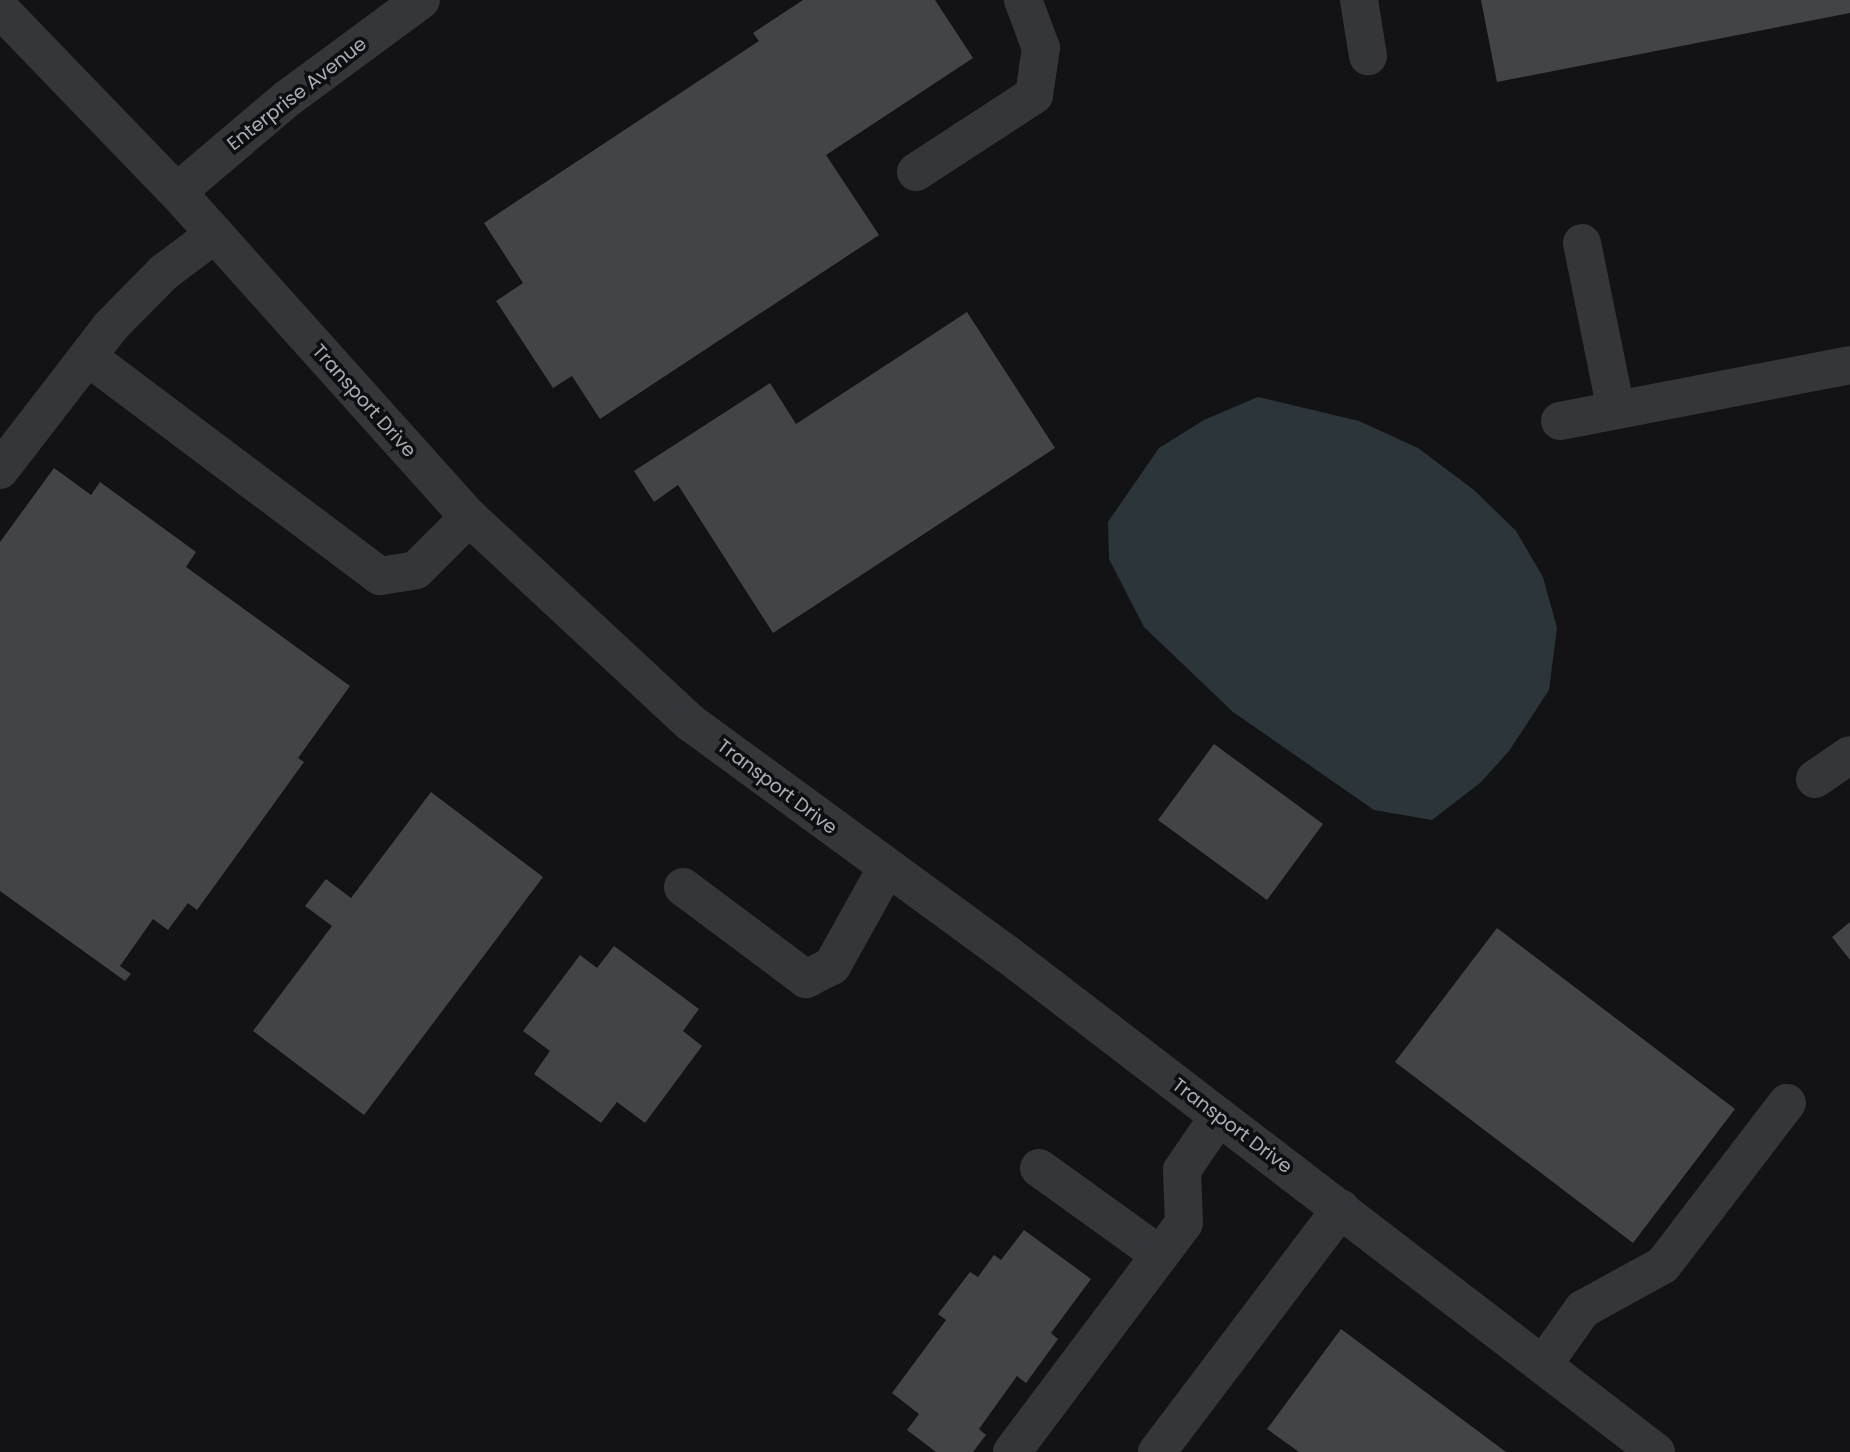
<!DOCTYPE html>
<style>
body{margin:0}
#map{position:relative;width:1850px;height:1452px;overflow:hidden;background:#131315;font-family:Poppins,sans-serif}
div>[style]{position:absolute}
.water>*{inset:0;background:#2c363a}
.building>*{inset:0;background:#424448}
.minor>*{height:38px;margin:-19px;padding:0 19px;transform-origin:19px;border-radius:19px;background:#34363a}
span{translate:-50% -50%;white-space:nowrap;text-align:center;line-height:1.15;-webkit-text-stroke:7px #0e0e10;paint-order:stroke}
.street-label{font-size:19px;color:#a5adb5}
</style>
<div id="map">
<div class="water">
<div style="clip-path:polygon(1258px 397px,1359px 421px,1418px 448px,1474px 490px,1516px 531px,1543px 577px,1557px 628px,1549px 690px,1509px 751px,1480px 783px,1432px 820px,1374px 810px,1233px 712px,1144px 627px,1109px 559px,1108px 522px,1159px 448px,1204px 420px)"></div>
</div>
<div class="building">
<div style="clip-path:polygon(803px 0,935px 0,973px 58px,826px 155px,879px 235px,600px 419px,572px 376px,553px 388px,496px 301px,523px 283px,484px 223px,759px 41px,753px 33px)"></div>
<div style="clip-path:polygon(1481px 0,1850px 0,1850px 13px,1497px 82px)"></div>
<div style="clip-path:polygon(967px 312px,1055px 448px,773px 633px,678px 485px,654px 502px,634px 471px,770px 383px,796px 424px)"></div>
<div style="clip-path:polygon(54px 468px,91px 495px,100px 482px,196px 552px,186px 567px,350px 686px,298px 758px,304px 762px,197px 910px,188px 903px,168px 930px,153px 919px,120px 966px,131px 974px,125px 981px,0 891px,0 542px)"></div>
<div style="clip-path:polygon(1214px 744px,1323px 824px,1267px 900px,1158px 820px)"></div>
<div style="clip-path:polygon(431px 792px,543px 877px,364px 1115px,253px 1031px,332px 926px,305px 906px,326px 879px,351px 898px)"></div>
<div style="clip-path:polygon(1850px 922px,1850px 960px,1832px 937px)"></div>
<div style="clip-path:polygon(1497px 928px,1735px 1109px,1633px 1243px,1395px 1062px)"></div>
<div style="clip-path:polygon(614px 946px,699px 1009px,683px 1031px,702px 1046px,645px 1123px,617px 1102px,601px 1123px,534px 1074px,550px 1051px,523px 1031px,580px 955px,597px 968px)"></div>
<div style="clip-path:polygon(1024px 1230px,1091px 1279px,1051px 1333px,1058px 1339px,1026px 1383px,1017px 1376px,979px 1429px,986px 1435px,973px 1452px,936px 1452px,907px 1430px,919px 1414px,892px 1393px,946px 1320px,938px 1314px,970px 1272px,978px 1277px,994px 1255px,1001px 1260px)"></div>
<div style="clip-path:polygon(1341px 1329px,1506px 1452px,1299px 1452px,1267px 1429px)"></div>
</div>
<div class="minor">
<div style="left:1359px;top:0;width:57px;rotate:80.9deg"></div>
<div style="left:0;top:9px;width:255px;rotate:46deg"></div>
<div style="left:177px;top:192px;width:437px;rotate:48.1deg"></div>
<div style="left:469px;top:517px;width:303px;rotate:42.9deg"></div>
<div style="left:691px;top:723px;width:391px;rotate:36.2deg"></div>
<div style="left:1007px;top:954px;width:818px;rotate:37.5deg"></div>
<div style="left:916px;top:172px;width:141px;rotate:-33.1deg"></div>
<div style="left:1034px;top:95px;width:48px;rotate:-81.5deg"></div>
<div style="left:1041px;top:48px;width:51px;rotate:-110.6deg"></div>
<div style="left:177px;top:192px;width:145px;rotate:-40.3deg"></div>
<div style="left:288px;top:98px;width:165px;rotate:-36.4deg"></div>
<div style="left:1582px;top:243px;width:170px;rotate:78.5deg"></div>
<div style="left:88px;top:357px;width:365px;rotate:36.9deg"></div>
<div style="left:380px;top:576px;width:36px;rotate:-9deg"></div>
<div style="left:416px;top:570px;width:75px;rotate:-45deg"></div>
<div style="left:1560px;top:421px;width:295px;rotate:-10.9deg"></div>
<div style="left:0;top:470px;width:182px;rotate:-52.4deg"></div>
<div style="left:111px;top:326px;width:74px;rotate:-45.5deg"></div>
<div style="left:163px;top:273px;width:65px;rotate:-36.9deg"></div>
<div style="left:1815px;top:779px;width:42px;rotate:-34.4deg"></div>
<div style="left:683px;top:887px;width:154px;rotate:36.8deg"></div>
<div style="left:806px;top:979px;width:29px;rotate:-27deg"></div>
<div style="left:832px;top:966px;width:111px;rotate:-60.9deg"></div>
<div style="left:1039px;top:1168px;width:149px;rotate:35.7deg"></div>
<div style="left:1543px;top:1365px;width:69px;rotate:-54.5deg"></div>
<div style="left:1583px;top:1309px;width:91px;rotate:-28.8deg"></div>
<div style="left:1663px;top:1265px;width:204px;rotate:-52.6deg"></div>
<div style="left:1012px;top:1452px;width:286px;rotate:-53.1deg"></div>
<div style="left:1184px;top:1223px;width:53px;rotate:-92.2deg"></div>
<div style="left:1182px;top:1170px;width:65px;rotate:-55.6deg"></div>
<div style="left:1157px;top:1452px;width:305px;rotate:-52.9deg"></div>
</div>
<div class="street-label">
<span style="left:297px;top:94px;rotate:-38deg">Enterprise Avenue</span>
<span style="left:364px;top:401px;rotate:48deg">Transport Drive</span>
<span style="left:777px;top:787px;rotate:37deg">Transport Drive</span>
<span style="left:1232px;top:1126px;rotate:37deg">Transport Drive</span>
</div>
</div>
